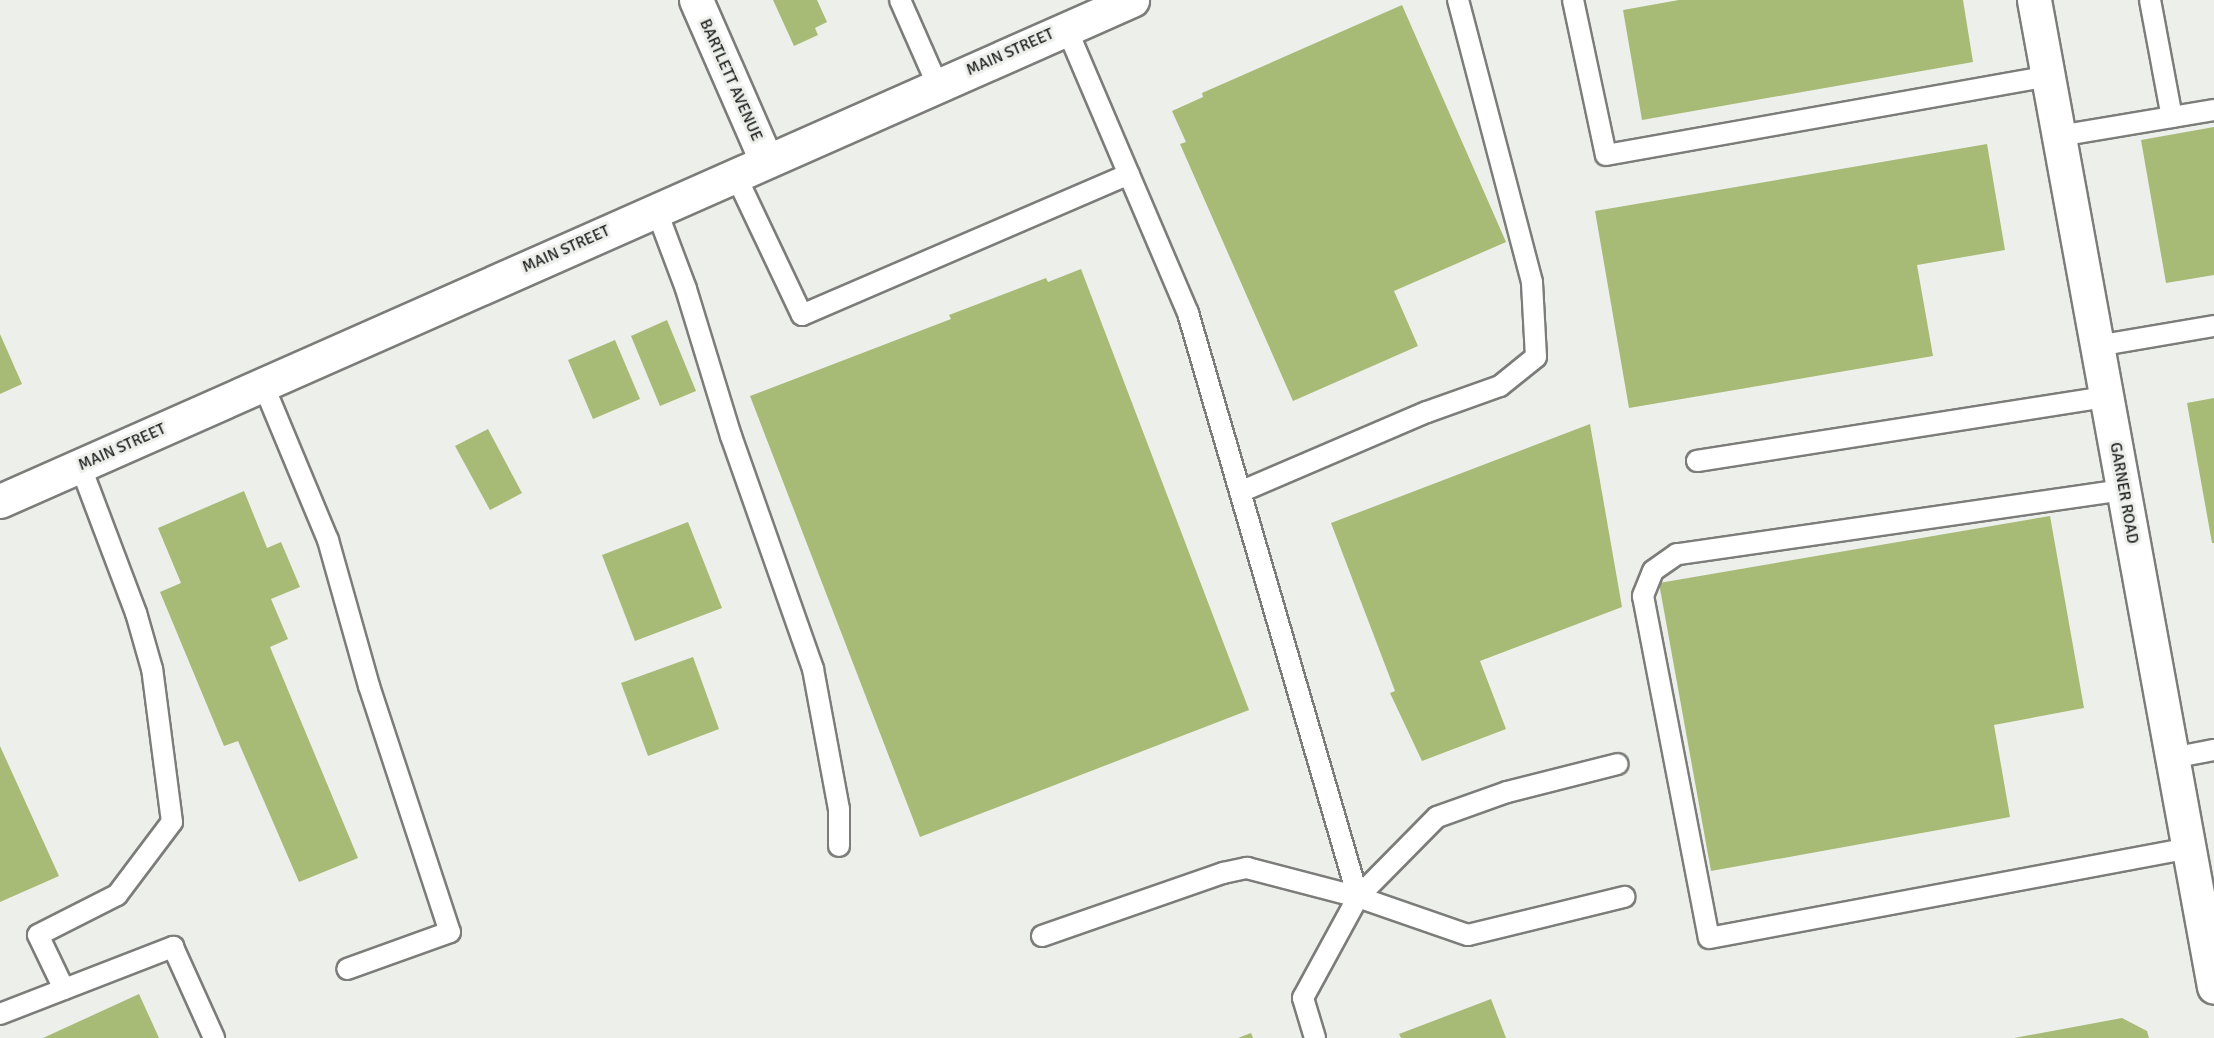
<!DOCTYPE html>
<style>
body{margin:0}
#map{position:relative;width:2214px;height:1038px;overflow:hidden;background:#edefeb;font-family:Signika,sans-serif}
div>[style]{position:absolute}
.building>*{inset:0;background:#a7bb76}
.roads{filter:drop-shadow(2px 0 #7c7d7a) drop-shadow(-2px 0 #7c7d7a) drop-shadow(0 2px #7c7d7a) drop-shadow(0 -2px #7c7d7a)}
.service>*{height:20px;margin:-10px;padding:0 10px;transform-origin:10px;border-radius:10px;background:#fff}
.minor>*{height:33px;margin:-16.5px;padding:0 16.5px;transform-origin:16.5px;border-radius:16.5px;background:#fff}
.primary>*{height:33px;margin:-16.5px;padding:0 16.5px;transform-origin:16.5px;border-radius:16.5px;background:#fff}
span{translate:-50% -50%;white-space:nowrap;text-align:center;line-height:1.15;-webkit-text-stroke:6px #edefeb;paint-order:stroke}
.street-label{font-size:16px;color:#1d1e1d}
</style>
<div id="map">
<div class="building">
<div style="clip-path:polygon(773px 0,817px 0,827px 22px,815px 28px,818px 35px,794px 46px)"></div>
<div style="clip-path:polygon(1679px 0,1963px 0,1973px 62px,1642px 120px,1623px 10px)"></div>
<div style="clip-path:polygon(1402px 5px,1506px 242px,1394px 291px,1418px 346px,1293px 401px,1180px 144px,1186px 142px,1172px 111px,1203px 97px,1202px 93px)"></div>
<div style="clip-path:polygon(2214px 127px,2214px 275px,2166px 283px,2141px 140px)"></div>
<div style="clip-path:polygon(1987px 144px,2005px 250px,1917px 265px,1933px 356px,1629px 408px,1595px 211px)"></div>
<div style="clip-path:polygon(1081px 269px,1249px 710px,920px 837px,750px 396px,951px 319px,949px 315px,1046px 278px,1048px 282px)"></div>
<div style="clip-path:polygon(667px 320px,696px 391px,660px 406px,631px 336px)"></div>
<div style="clip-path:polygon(0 334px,22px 384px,0 394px)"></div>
<div style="clip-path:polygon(615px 340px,640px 399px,593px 419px,568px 360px)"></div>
<div style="clip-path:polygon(2214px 398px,2214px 543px,2212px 543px,2187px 403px)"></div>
<div style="clip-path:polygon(1590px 424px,1622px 607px,1480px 661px,1506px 729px,1422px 761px,1390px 693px,1395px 691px,1331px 523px)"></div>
<div style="clip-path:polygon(488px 429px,522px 493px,490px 510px,455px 446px)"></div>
<div style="clip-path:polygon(244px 491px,267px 548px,281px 542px,300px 587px,271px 599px,288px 639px,270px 647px,358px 858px,299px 882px,238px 741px,224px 746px,160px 592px,181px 583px,158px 528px)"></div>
<div style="clip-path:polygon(2050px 516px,2084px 708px,1994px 725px,2010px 817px,1711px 871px,1659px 583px)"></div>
<div style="clip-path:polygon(688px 522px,722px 608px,635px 641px,602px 555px)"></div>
<div style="clip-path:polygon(693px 657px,719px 729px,648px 756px,621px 683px)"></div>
<div style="clip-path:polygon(0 746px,59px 876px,0 902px)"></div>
<div style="clip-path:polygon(139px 994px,159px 1038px,43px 1038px)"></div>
<div style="clip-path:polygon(1491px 999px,1506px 1038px,1401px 1038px,1399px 1034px)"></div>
<div style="clip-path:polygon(2122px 1018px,2147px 1031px,2149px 1038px,2014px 1038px)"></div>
<div style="clip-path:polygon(1251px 1033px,1253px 1038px,1238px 1038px)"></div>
</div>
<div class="roads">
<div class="service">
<div style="left:900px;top:0;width:92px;rotate:66.2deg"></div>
<div style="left:1573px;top:0;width:158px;rotate:78deg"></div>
<div style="left:1606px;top:155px;width:449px;rotate:-10.1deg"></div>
<div style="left:2150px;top:0;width:119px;rotate:79.4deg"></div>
<div style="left:1066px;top:27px;width:311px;rotate:66.9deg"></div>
<div style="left:1188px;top:313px;width:608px;rotate:73.77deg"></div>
<div style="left:1358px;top:897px;width:115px;rotate:118.6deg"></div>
<div style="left:1303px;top:998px;width:42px;rotate:73.3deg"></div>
<div style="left:2059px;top:136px;width:157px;rotate:-9.5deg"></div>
<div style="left:735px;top:174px;width:156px;rotate:64.6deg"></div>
<div style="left:802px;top:315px;width:356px;rotate:-23.3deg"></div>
<div style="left:656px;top:209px;width:85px;rotate:69.4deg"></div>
<div style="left:686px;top:289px;width:154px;rotate:73deg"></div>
<div style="left:731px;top:436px;width:247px;rotate:70.6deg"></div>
<div style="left:813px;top:669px;width:142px;rotate:79.5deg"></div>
<div style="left:839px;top:809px;width:37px;rotate:90deg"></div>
<div style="left:2097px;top:346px;width:119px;rotate:-9.7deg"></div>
<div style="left:263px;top:384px;width:169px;rotate:67.4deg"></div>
<div style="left:328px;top:540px;width:152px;rotate:74.3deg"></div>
<div style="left:369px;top:686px;width:259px;rotate:71.8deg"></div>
<div style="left:450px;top:932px;width:109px;rotate:160.2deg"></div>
<div style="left:1697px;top:461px;width:414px;rotate:-8.9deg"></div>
<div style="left:2123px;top:490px;width:451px;rotate:171.8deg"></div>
<div style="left:1677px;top:554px;width:29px;rotate:145deg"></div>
<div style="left:1653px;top:571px;width:27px;rotate:112deg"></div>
<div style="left:1643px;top:596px;width:348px;rotate:79.1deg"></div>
<div style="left:1709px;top:938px;width:488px;rotate:-10.6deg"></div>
<div style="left:1240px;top:492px;width:203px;rotate:-23.2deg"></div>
<div style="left:1427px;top:412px;width:77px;rotate:-19.6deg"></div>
<div style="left:1500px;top:386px;width:46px;rotate:-38.9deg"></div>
<div style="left:1536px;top:357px;width:75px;rotate:-93.1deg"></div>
<div style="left:1532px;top:282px;width:292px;rotate:-104.7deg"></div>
<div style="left:2172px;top:758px;width:43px;rotate:-10.8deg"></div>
<div style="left:1358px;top:897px;width:112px;rotate:-45.4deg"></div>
<div style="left:1437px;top:817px;width:74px;rotate:-19.7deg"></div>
<div style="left:1507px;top:792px;width:114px;rotate:-14.2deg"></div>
<div style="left:1042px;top:936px;width:192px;rotate:-19.2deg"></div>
<div style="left:1223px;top:873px;width:25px;rotate:-12deg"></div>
<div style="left:1247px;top:868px;width:115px;rotate:14.6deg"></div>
<div style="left:1358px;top:897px;width:116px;rotate:19.1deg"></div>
<div style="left:1468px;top:935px;width:161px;rotate:-13.7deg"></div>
<div style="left:64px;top:989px;width:60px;rotate:-115.7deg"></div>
<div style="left:38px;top:935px;width:89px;rotate:-26.9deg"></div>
<div style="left:117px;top:895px;width:91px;rotate:-53deg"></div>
<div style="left:172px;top:822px;width:154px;rotate:-97.4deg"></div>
<div style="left:152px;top:669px;width:58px;rotate:-105.9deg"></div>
<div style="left:136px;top:613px;width:158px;rotate:-110.7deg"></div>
<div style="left:0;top:1014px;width:186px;rotate:-21.2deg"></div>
<div style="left:173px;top:947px;width:100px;rotate:65.7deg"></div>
</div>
<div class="minor">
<div style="left:696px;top:0;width:175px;rotate:66.4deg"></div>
<div style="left:2034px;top:0;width:1003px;rotate:79.66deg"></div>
</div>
<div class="primary">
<div style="left:0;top:501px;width:1238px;rotate:-23.87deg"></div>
</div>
</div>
<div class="street-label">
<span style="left:1010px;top:52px;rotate:-24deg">MAIN STREET</span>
<span style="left:731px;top:80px;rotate:66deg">BARTLETT AVENUE</span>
<span style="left:566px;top:249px;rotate:-24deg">MAIN STREET</span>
<span style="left:122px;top:447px;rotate:-24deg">MAIN STREET</span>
<span style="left:2124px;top:493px;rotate:80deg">GARNER ROAD</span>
</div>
</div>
